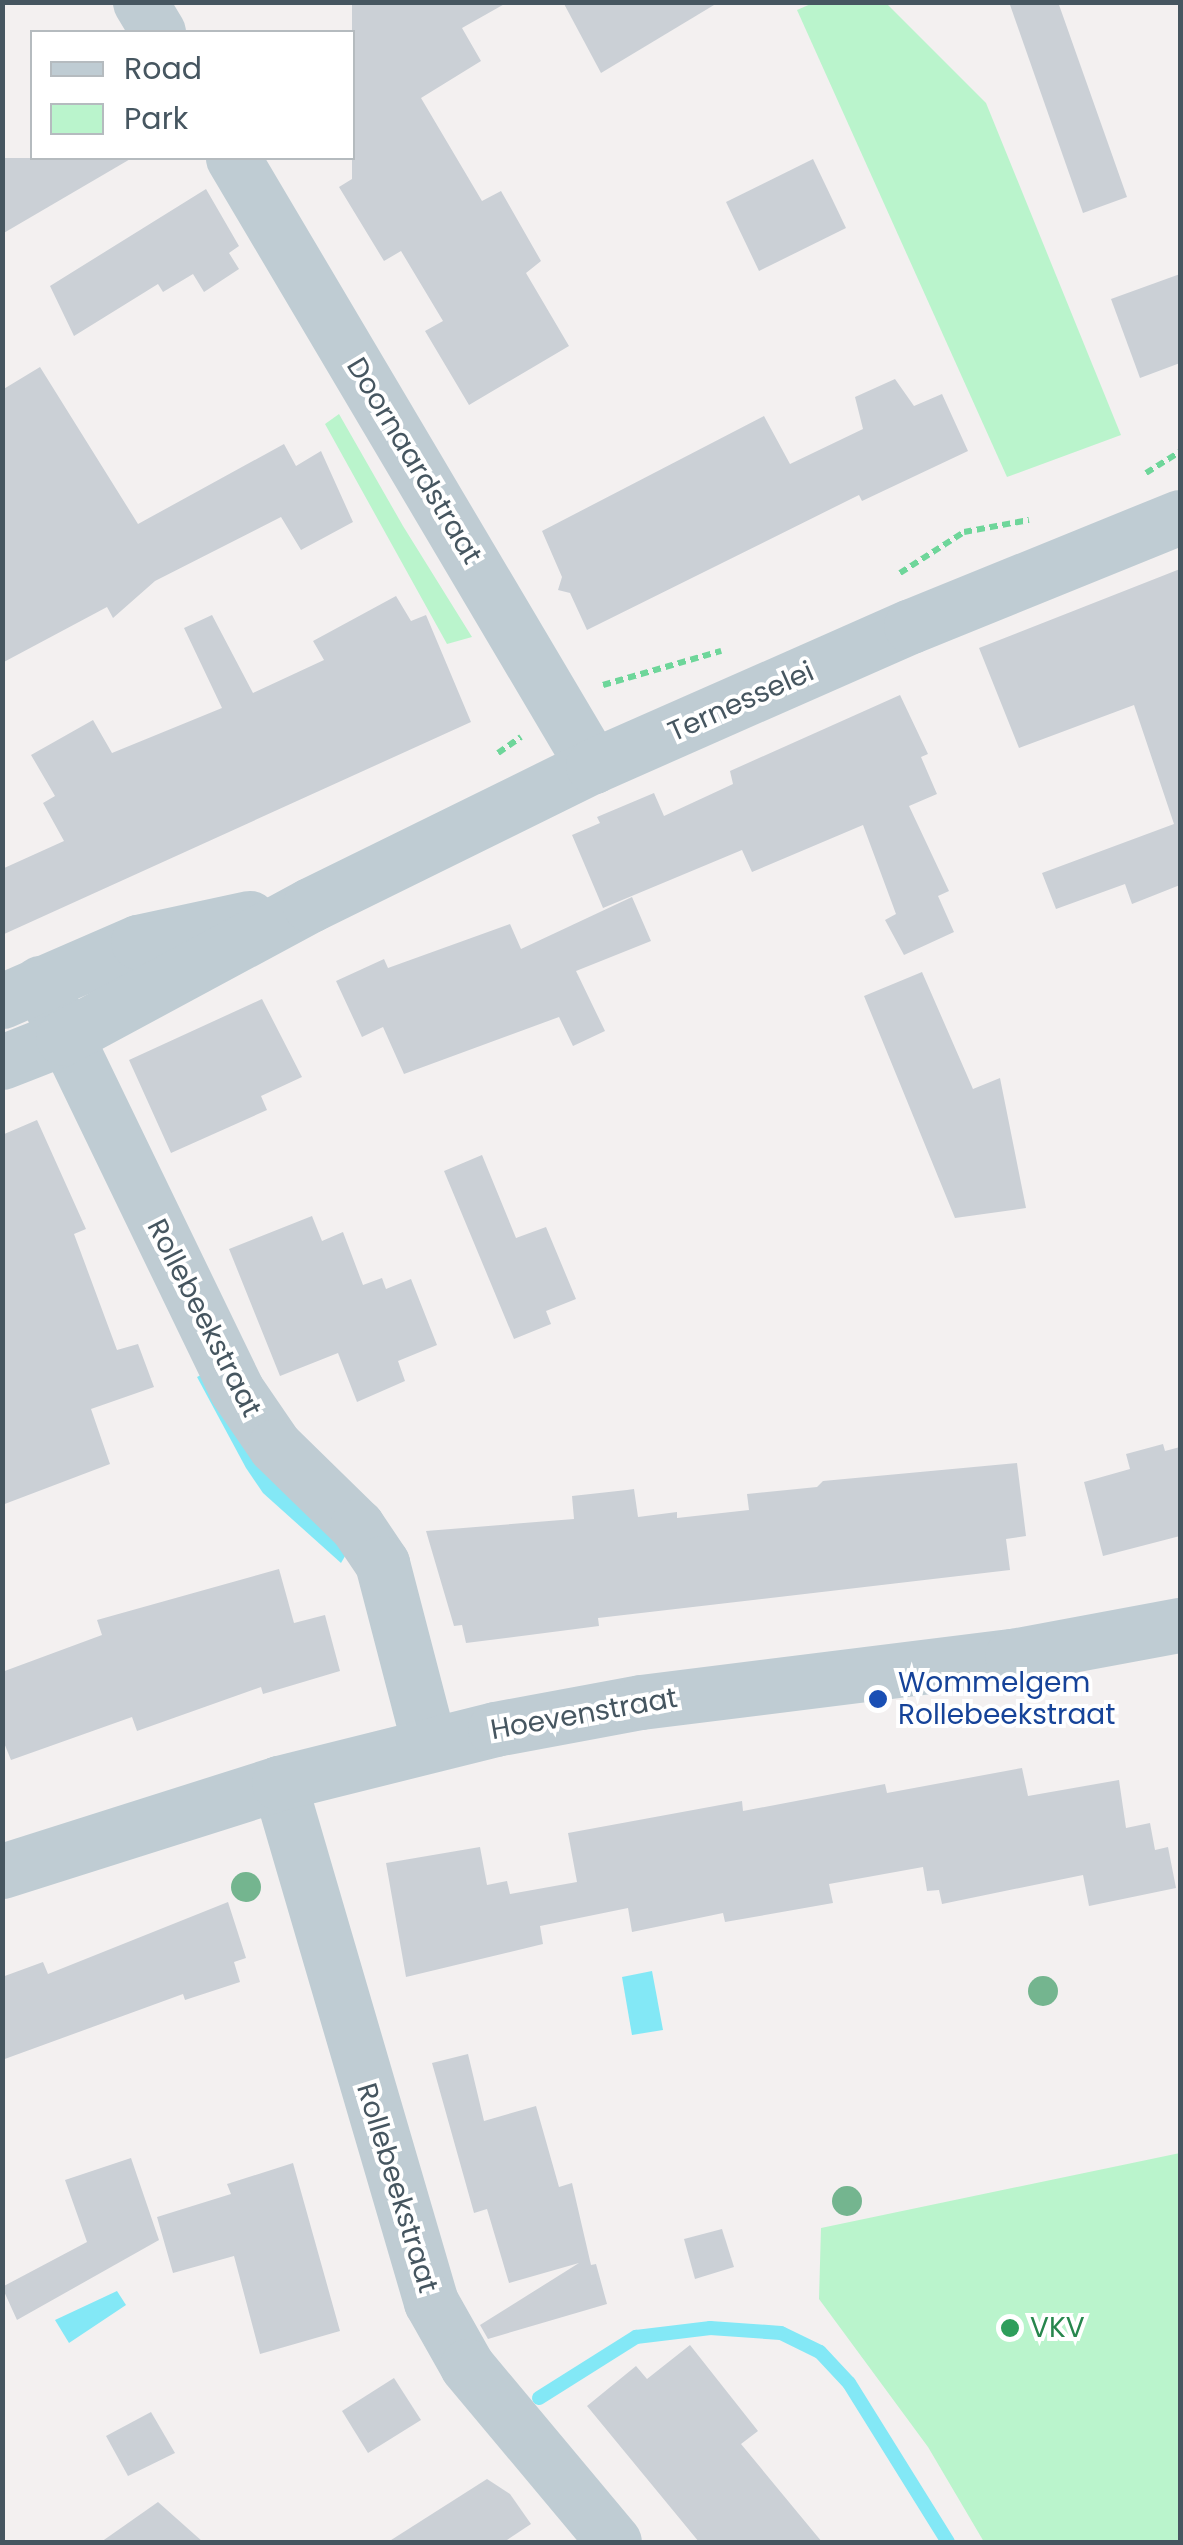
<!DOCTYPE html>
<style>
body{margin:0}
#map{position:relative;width:1183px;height:2545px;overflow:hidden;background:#f3f0f0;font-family:Poppins,sans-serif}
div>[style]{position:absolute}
.green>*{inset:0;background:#baf4cc}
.water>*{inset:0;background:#83e8f6}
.stream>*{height:14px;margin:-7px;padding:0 7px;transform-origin:7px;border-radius:7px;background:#83e8f6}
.building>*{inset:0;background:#cbd0d6}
.path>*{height:6px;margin-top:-3px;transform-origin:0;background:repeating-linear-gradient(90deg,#6ed69a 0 8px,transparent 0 13px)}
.minor>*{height:55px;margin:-27.5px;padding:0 27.5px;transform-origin:27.5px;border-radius:27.5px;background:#bfccd3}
.trees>*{width:30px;height:30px;margin:-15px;border-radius:50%;background:#74b58f}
.dots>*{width:28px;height:28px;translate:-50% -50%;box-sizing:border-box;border:5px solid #fff;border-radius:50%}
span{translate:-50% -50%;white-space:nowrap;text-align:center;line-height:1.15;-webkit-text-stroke:8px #fff;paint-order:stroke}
.street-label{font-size:28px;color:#465660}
.transit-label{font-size:28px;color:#164399}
.left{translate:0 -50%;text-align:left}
.leisure-label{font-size:28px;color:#27864d}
.frame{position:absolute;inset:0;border:5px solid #465660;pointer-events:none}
.legend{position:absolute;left:30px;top:30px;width:325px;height:130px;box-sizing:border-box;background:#fff;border:2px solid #b5bbbf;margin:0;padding:12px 18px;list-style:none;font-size:30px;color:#465660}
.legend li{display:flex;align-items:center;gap:20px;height:50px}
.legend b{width:50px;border:2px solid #b5bbbf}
</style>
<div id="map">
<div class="green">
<div style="clip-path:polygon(813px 3px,886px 3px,986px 103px,1121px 435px,1007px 477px,797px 10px)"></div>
<div style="clip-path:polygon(339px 414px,403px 526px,472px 637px,447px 644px,325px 424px)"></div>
<div style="clip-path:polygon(1180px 2153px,1180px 2542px,984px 2542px,928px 2447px,819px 2299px,821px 2228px)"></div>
</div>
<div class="water">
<div style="clip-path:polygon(211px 1370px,351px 1546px,341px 1563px,263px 1493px,246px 1468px,197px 1377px)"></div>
<div style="clip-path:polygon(652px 1971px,663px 2030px,632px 2035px,622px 1977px)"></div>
<div style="clip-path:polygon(117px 2291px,126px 2305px,69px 2343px,55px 2320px)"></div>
</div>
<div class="stream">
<div style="left:539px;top:2398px;width:115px;rotate:-32.2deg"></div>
<div style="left:636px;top:2337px;width:75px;rotate:-6.9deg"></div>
<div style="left:710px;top:2328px;width:71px;rotate:4deg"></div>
<div style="left:781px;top:2333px;width:43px;rotate:26deg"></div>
<div style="left:820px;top:2352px;width:42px;rotate:46.9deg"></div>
<div style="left:849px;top:2383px;width:187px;rotate:58.1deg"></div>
</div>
<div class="building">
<div style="clip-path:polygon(352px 2px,508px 2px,462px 28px,481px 61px,421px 98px,482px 201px,501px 191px,541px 261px,526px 273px,569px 346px,469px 405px,425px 331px,443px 321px,401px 251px,384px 261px,339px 187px,352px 179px)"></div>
<div style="clip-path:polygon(563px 2px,719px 2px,601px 73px)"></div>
<div style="clip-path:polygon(1009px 2px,1058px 2px,1127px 197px,1083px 213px)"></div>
<div style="clip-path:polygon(2px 158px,132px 158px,2px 234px)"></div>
<div style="clip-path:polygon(813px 159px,846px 228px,759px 271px,726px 202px)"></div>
<div style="clip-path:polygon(206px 189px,239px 246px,229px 253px,239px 269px,204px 292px,193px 274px,163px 292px,158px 284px,74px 336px,50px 286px)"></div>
<div style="clip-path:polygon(1180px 274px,1180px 363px,1140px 378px,1111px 299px)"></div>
<div style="clip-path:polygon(40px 367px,138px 524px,284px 444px,296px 466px,321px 451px,353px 522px,301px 550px,281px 517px,155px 581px,113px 618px,107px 607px,2px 663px,2px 390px)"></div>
<div style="clip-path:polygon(895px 379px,914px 406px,942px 394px,968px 451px,862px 501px,859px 495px,587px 630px,570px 593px,558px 590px,562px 577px,542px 531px,764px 416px,790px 464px,863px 429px,855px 397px)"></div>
<div style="clip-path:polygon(1180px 569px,1180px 885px,1132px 904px,1125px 884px,1056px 909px,1042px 873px,1174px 824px,1134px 705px,1019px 748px,979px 648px)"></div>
<div style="clip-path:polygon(396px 596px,411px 621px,426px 615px,471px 722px,2px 935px,2px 869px,64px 841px,43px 803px,55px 796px,31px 755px,93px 720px,112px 753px,222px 708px,184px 628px,212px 615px,253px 693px,324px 660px,313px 641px)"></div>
<div style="clip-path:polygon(900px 695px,928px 754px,921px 757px,937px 794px,909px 806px,949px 891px,938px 896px,954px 932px,904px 955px,885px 920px,896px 914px,863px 825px,752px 872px,742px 850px,603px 908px,572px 835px,600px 823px,597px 817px,654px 793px,664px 816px,733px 784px,730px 771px)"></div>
<div style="clip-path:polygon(632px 897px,651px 941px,576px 971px,605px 1031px,573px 1046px,559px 1017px,404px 1074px,383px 1027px,362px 1037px,336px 981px,384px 959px,388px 968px,510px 924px,521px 949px)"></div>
<div style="clip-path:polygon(922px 972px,973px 1089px,1000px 1078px,1026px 1208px,955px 1218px,864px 996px)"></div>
<div style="clip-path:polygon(262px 999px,302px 1077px,261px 1096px,267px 1110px,171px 1153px,129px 1060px)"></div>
<div style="clip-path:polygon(37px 1120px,86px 1229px,74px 1234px,117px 1350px,138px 1344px,154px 1387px,91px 1409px,110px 1464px,2px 1505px,2px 1135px)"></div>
<div style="clip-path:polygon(482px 1155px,516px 1238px,546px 1227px,576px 1299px,546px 1311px,551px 1324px,514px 1339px,444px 1171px)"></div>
<div style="clip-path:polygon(312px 1216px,322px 1241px,343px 1232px,363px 1285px,382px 1278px,386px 1289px,411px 1279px,437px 1345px,398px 1361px,405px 1381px,357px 1402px,338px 1353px,280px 1376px,229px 1249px)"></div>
<div style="clip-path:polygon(1163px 1444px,1165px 1451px,1180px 1447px,1180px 1536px,1103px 1556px,1084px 1482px,1130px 1469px,1126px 1454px)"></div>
<div style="clip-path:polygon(1017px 1463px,1026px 1536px,1006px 1539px,1010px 1570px,598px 1618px,599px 1626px,466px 1643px,462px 1625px,454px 1626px,426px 1531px,574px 1519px,572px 1496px,627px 1490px,634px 1489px,638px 1517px,677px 1512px,677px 1518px,749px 1510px,747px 1494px,817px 1487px,823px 1481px)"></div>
<div style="clip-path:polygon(279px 1569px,294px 1623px,325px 1615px,340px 1671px,263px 1694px,261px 1687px,137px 1731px,132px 1717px,11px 1760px,2px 1738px,2px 1672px,102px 1635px,97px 1620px)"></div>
<div style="clip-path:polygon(1022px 1768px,1028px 1796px,1119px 1780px,1126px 1828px,1150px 1823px,1155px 1850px,1168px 1847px,1176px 1888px,1089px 1906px,1083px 1875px,942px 1904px,939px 1890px,927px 1891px,923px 1867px,829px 1884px,833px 1903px,725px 1922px,723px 1913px,632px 1932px,628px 1908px,540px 1926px,543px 1944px,406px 1977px,386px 1863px,480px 1847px,487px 1885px,507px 1881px,510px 1894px,577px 1882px,568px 1833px,742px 1801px,743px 1811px,885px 1784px,887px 1793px)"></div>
<div style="clip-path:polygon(228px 1902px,246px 1958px,234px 1962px,240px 1982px,185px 2000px,183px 1994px,2px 2060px,2px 1977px,43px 1962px,48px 1974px)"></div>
<div style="clip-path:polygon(468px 2054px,484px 2121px,536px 2106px,559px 2187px,572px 2183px,591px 2265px,596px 2264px,607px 2304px,488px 2339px,480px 2325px,579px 2263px,509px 2283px,487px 2209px,474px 2213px,432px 2063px)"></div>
<div style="clip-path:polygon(131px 2158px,159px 2240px,17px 2320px,2px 2287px,87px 2242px,65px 2180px)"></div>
<div style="clip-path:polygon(293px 2163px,340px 2331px,260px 2354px,234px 2256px,173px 2273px,157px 2217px,231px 2194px,227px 2184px)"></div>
<div style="clip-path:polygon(722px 2229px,734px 2267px,695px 2279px,684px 2239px)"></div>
<div style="clip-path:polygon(690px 2345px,758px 2431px,741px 2444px,822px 2542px,699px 2542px,587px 2406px,636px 2366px,647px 2379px)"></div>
<div style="clip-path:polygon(394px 2378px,421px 2420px,368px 2453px,342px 2411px)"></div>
<div style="clip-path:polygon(151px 2412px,175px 2453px,128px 2476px,106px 2436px)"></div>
<div style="clip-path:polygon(487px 2479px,510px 2494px,531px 2524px,504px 2542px,388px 2542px)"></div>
<div style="clip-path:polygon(158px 2502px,203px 2542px,101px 2542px)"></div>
</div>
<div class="path">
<div style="left:1146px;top:473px;width:40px;rotate:-32deg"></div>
<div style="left:900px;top:573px;width:76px;rotate:-32.6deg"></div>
<div style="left:964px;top:532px;width:66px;rotate:-10.5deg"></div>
<div style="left:603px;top:685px;width:123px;rotate:-16.1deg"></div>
<div style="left:498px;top:753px;width:28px;rotate:-35deg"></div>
</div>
<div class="minor">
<div style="left:140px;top:2px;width:35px;rotate:59deg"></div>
<div style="left:233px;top:158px;width:707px;rotate:59.37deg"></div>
<div style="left:40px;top:983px;width:451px;rotate:64.2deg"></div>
<div style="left:236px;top:1389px;width:69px;rotate:55.6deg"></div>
<div style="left:275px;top:1446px;width:115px;rotate:44.3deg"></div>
<div style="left:357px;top:1526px;width:45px;rotate:56deg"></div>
<div style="left:382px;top:1563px;width:187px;rotate:75.4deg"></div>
<div style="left:2px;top:1001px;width:148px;rotate:-23.5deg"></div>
<div style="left:138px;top:942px;width:114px;rotate:-12.2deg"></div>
<div style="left:2px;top:1062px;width:66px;rotate:-21.5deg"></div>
<div style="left:63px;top:1038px;width:281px;rotate:-28.3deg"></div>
<div style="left:310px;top:905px;width:315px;rotate:-26.2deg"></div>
<div style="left:593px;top:766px;width:347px;rotate:-23.8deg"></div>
<div style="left:911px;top:626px;width:290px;rotate:-22.1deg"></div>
<div style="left:279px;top:1783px;width:541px;rotate:73.68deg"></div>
<div style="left:431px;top:2302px;width:73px;rotate:60.6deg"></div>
<div style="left:467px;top:2366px;width:229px;rotate:50.1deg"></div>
<div style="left:2px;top:1871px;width:291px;rotate:-17.6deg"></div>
<div style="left:279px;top:1783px;width:223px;rotate:-14deg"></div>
<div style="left:495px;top:1729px;width:148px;rotate:-10.5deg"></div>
<div style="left:641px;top:1702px;width:374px;rotate:-7.1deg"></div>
<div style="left:1012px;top:1656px;width:171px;rotate:-10.5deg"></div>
</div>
<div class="trees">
<div style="left:246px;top:1887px"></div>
<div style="left:1043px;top:1991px"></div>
<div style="left:847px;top:2201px"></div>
</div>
<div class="dots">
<div style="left:878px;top:1699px;background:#1a4fb4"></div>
<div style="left:1010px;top:2328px;background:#2e9e5b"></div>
</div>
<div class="street-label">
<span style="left:414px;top:461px;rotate:59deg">Doornaardstraat</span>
<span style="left:741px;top:702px;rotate:-24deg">Ternesselei</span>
<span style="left:204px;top:1318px;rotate:63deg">Rollebeekstraat</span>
<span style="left:584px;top:1714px;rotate:-10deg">Hoevenstraat</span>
<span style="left:397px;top:2188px;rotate:73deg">Rollebeekstraat</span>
</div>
<div class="transit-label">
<span class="left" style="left:898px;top:1699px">Wommelgem<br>Rollebeekstraat</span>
</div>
<div class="leisure-label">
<span class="left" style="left:1030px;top:2328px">VKV</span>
</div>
<div class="frame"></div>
<ul class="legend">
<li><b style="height:12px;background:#bfccd3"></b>Road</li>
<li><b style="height:28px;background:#baf4cc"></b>Park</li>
</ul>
</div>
